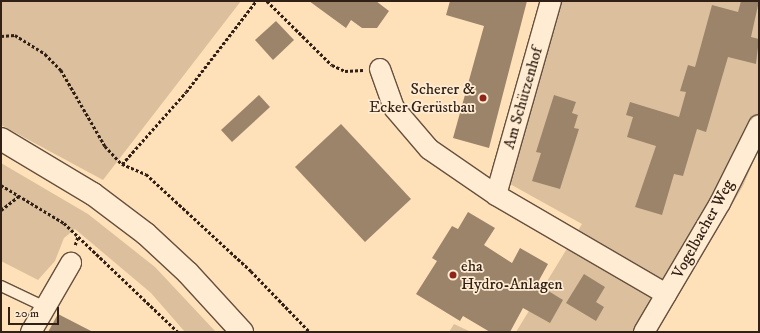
<!DOCTYPE html>
<meta charset="utf-8">
<style>
body{margin:0}
#map{position:relative;width:760px;height:333px;overflow:hidden;background:#ffe1b9;font-family:"IM FELL DW Pica",serif}
div>[style]{position:absolute}
.green>*{inset:0;background:#dcc09d}
.building>*{inset:0;background:#9c846b}
.path>*{height:2.5px;margin-top:-1.25px;transform-origin:0;background:repeating-linear-gradient(90deg,#302016 0 3px,transparent 0 5px)}
.roads{filter:drop-shadow(1px 0 #64503f) drop-shadow(-1px 0 #64503f) drop-shadow(0 1px #64503f) drop-shadow(0 -1px #64503f)}
.service>*{height:10px;margin:-5px;padding:0 5px;transform-origin:5px;border-radius:5px;background:#ffecd2}
.minor>*{height:20px;margin:-10px;padding:0 10px;transform-origin:10px;border-radius:10px;background:#ffecd2}
.secondary>*{height:22px;margin:-11px;padding:0 11px;transform-origin:11px;border-radius:11px;background:#ffecd2}
.dots>*{width:11px;height:11px;translate:-50% -50%;box-sizing:border-box;border:2px solid #ffecd2;border-radius:50%}
span{translate:-50% -50%;white-space:nowrap;text-align:center;line-height:1.15;-webkit-text-stroke:3.5px #ffecd2;paint-order:stroke}
.poi-label{font-size:16px;color:#302016}
.right{translate:-100% -50%;text-align:right}
.left{translate:0 -50%;text-align:left}
.street-label{font-size:16px;color:#302016}
.frame{position:absolute;inset:0;border:2px solid #302016;pointer-events:none}
.scale{position:absolute;left:8px;top:307px;width:51px;height:18px;box-sizing:border-box;border:2px solid #302016;border-top:0;padding-left:5px;font-size:12px;line-height:14px;white-space:nowrap;color:#302016;-webkit-text-stroke:3px #ffecd2;paint-order:stroke}
</style>
<div id="map">
<div class="green">
<div style="clip-path:polygon(1px 1px,241px 1px,103px 180px,1px 125px)"></div>
<div style="clip-path:polygon(558px 1px,759px 1px,759px 148px,743px 186px,657px 332px,516px 332px,582px 224px,510px 184px)"></div>
<div style="clip-path:polygon(1px 163px,88px 214px,155px 267px,216px 332px,185px 332px,151px 293px,75px 229px,64px 238px,55px 261px,38px 280px,1px 261px)"></div>
<div style="clip-path:polygon(454px 324px,471px 332px,449px 332px)"></div>
</div>
<div class="building">
<div style="clip-path:polygon(309px 1px,376px 1px,389px 11px,377px 28px,362px 28px,351px 20px,346px 28px)"></div>
<div style="clip-path:polygon(450px 1px,527px 1px,489px 148px,453px 138px,484px 26px,446px 15px)"></div>
<div style="clip-path:polygon(741px 1px,759px 1px,751px 37px,759px 39px,756px 64px,728px 57px,706px 132px,697px 129px,683px 176px,674px 174px,662px 215px,635px 207px,656px 146px,627px 137px,633px 117px,626px 115px,630px 102px,679px 117px,686px 92px,680px 91px,688px 65px,695px 67px,712px 5px,738px 12px)"></div>
<div style="clip-path:polygon(276px 21px,294px 40px,273px 60px,255px 40px)"></div>
<div style="clip-path:polygon(259px 95px,270px 107px,232px 142px,221px 130px)"></div>
<div style="clip-path:polygon(554px 95px,576px 102px,572px 113px,578px 115px,574px 128px,579px 129px,560px 189px,532px 181px,541px 153px,536px 152px)"></div>
<div style="clip-path:polygon(341px 124px,411px 199px,365px 242px,295px 167px)"></div>
<div style="clip-path:polygon(468px 212px,495px 228px,484px 245px,512px 263px,520px 248px,548px 264px,537px 284px,563px 300px,550px 323px,523px 308px,510px 332px,490px 332px,463px 316px,460px 321px,416px 294px,437px 261px,432px 258px,452px 226px,458px 229px)"></div>
<div style="clip-path:polygon(584px 274px,605px 287px,596px 302px,604px 307px,596px 321px,566px 303px)"></div>
<div style="clip-path:polygon(58px 314px,93px 332px,48px 332px)"></div>
</div>
<div class="path">
<div style="left:267px;top:1px;width:91px;rotate:44.6deg"></div>
<div style="left:332px;top:65px;width:14px;rotate:25deg"></div>
<div style="left:345px;top:71px;width:18px;rotate:-3deg"></div>
<div style="left:1px;top:36px;width:14px;rotate:-4deg"></div>
<div style="left:15px;top:35px;width:36px;rotate:32deg"></div>
<div style="left:45px;top:54px;width:23px;rotate:45deg"></div>
<div style="left:61px;top:70px;width:88px;rotate:59.9deg"></div>
<div style="left:105px;top:146px;width:25px;rotate:47deg"></div>
<div style="left:122px;top:164px;width:26px;rotate:23deg"></div>
<div style="left:146px;top:174px;width:143px;rotate:42.7deg"></div>
<div style="left:251px;top:271px;width:85px;rotate:46deg"></div>
<div style="left:122px;top:164px;width:96px;rotate:-48.4deg"></div>
<div style="left:186px;top:92px;width:115px;rotate:-52.4deg"></div>
<div style="left:1px;top:185px;width:74px;rotate:31.1deg"></div>
<div style="left:64px;top:223px;width:158px;rotate:43.7deg"></div>
<div style="left:1px;top:210px;width:23px;rotate:-38deg"></div>
<div style="left:75px;top:245px;width:9px;rotate:-72deg"></div>
</div>
<div class="roads">
<div class="service">
<div style="left:1px;top:286px;width:49px;rotate:25.5deg"></div>
</div>
<div class="minor">
<div style="left:380px;top:69px;width:41px;rotate:70.3deg"></div>
<div style="left:394px;top:108px;width:54px;rotate:49.5deg"></div>
<div style="left:429px;top:149px;width:81px;rotate:34.5deg"></div>
<div style="left:496px;top:195px;width:197px;rotate:30.2deg"></div>
<div style="left:496px;top:195px;width:202px;rotate:-74.2deg"></div>
<div style="left:31px;top:332px;width:80px;rotate:-59.9deg"></div>
<div style="left:644px;top:332px;width:150px;rotate:-59.5deg"></div>
<div style="left:720px;top:203px;width:87px;rotate:-63.4deg"></div>
</div>
<div class="secondary">
<div style="left:1px;top:139px;width:107px;rotate:30.9deg"></div>
<div style="left:93px;top:194px;width:66px;rotate:37deg"></div>
<div style="left:146px;top:234px;width:57px;rotate:42.9deg"></div>
<div style="left:188px;top:273px;width:80px;rotate:47.5deg"></div>
</div>
</div>
<div class="dots">
<div style="left:483px;top:98px;background:#8f2418"></div>
<div style="left:453px;top:275px;background:#8f2418"></div>
</div>
<div class="poi-label">
<span class="right" style="left:475px;top:98px">Scherer &amp;<br>Ecker Gerüstbau</span>
<span class="left" style="left:461px;top:275px">eha<br>Hydro-Anlagen</span>
</div>
<div class="street-label">
<span style="left:523px;top:98px;rotate:-74deg">Am Schützenhof</span>
<span style="left:703px;top:229px;rotate:-61deg">Vogelbacher Weg</span>
</div>
<div class="frame"></div>
<div class="scale">20 m</div>
</div>
